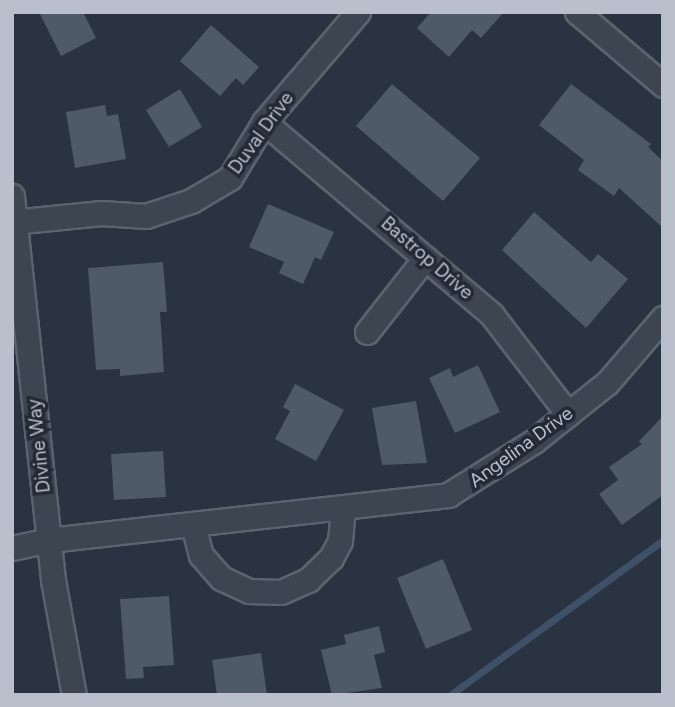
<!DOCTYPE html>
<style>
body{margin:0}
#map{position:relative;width:675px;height:707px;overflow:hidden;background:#293341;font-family:Figtree,sans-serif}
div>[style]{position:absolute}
.stream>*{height:7px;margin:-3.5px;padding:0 3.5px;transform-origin:3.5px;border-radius:3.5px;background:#405069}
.building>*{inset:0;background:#4f5a69}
.roads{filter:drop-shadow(2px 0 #5b636e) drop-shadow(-2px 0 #5b636e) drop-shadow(0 2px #5b636e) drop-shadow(0 -2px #5b636e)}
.street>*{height:23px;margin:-11.5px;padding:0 11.5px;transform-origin:11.5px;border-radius:11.5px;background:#3d4551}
span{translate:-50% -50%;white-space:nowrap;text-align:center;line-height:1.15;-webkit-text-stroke:7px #222a36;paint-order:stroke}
.street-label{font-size:19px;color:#bac0cb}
.frame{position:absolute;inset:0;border:14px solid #bac0cb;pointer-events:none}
</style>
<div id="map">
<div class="stream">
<div style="left:450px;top:695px;width:263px;rotate:-36deg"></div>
</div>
<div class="building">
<div style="clip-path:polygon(39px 12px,83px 12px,96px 38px,61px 56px)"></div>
<div style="clip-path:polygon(431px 12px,504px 12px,481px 38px,472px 30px,449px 57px,417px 28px)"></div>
<div style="clip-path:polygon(211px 25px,259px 67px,243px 85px,236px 78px,220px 96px,180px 61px)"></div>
<div style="clip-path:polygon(392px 84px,480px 158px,443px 201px,356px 126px)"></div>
<div style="clip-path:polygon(571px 84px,651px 144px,648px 147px,663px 161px,663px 228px,619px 188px,614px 196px,578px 170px,584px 160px,539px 125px)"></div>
<div style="clip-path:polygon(180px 89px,202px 127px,169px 147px,146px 110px)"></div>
<div style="clip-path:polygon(105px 105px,107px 116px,118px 114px,126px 159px,75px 168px,66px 112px)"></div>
<div style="clip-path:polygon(268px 204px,334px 232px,321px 260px,315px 257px,303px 284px,279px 273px,284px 262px,249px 247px)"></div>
<div style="clip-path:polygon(534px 212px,591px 262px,598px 254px,628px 279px,586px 328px,502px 250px)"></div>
<div style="clip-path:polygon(163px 262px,167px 312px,160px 312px,164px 372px,120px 376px,120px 369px,96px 370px,88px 268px)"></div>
<div style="clip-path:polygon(478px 365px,500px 412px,455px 433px,429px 378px,450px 368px,453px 377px)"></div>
<div style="clip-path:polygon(295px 384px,344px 410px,316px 461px,275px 439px,290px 411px,283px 407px)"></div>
<div style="clip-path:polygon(416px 401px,427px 463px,382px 465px,372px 408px)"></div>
<div style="clip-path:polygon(663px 416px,663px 495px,622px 525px,599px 494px,618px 480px,609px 467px,642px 444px,639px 441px)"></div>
<div style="clip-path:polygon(163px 451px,166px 497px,114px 500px,111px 454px)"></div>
<div style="clip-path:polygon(443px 559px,472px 630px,426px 649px,397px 578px)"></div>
<div style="clip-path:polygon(169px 596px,174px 665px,143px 667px,144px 678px,126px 679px,120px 599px)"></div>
<div style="clip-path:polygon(379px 626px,385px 652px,374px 655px,382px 688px,332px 695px,321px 650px,346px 644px,344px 635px)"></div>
<div style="clip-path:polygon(261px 653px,267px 695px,217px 695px,212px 660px)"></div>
</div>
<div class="roads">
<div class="street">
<div style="left:577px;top:12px;width:113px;rotate:40.3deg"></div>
<div style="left:264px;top:122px;width:299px;rotate:40.2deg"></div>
<div style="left:492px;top:315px;width:125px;rotate:52.5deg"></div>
<div style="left:12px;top:196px;width:386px;rotate:83.9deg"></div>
<div style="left:53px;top:580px;width:117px;rotate:79.7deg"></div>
<div style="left:12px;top:222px;width:90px;rotate:-5.7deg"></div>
<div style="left:102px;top:213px;width:44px;rotate:3.9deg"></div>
<div style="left:146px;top:216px;width:47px;rotate:-18.4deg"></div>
<div style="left:191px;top:201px;width:45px;rotate:-30.5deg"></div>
<div style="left:230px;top:178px;width:66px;rotate:-58.7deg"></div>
<div style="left:264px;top:122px;width:145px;rotate:-49.5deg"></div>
<div style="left:367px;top:332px;width:94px;rotate:-51.9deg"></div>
<div style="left:193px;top:524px;width:32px;rotate:76deg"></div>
<div style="left:201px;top:555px;width:30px;rotate:49deg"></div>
<div style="left:221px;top:578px;width:31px;rotate:25deg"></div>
<div style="left:249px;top:591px;width:32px;rotate:2deg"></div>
<div style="left:281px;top:592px;width:30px;rotate:-24deg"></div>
<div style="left:308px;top:580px;width:32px;rotate:-44deg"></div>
<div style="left:331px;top:558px;width:19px;rotate:-62deg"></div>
<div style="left:340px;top:541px;width:33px;rotate:-85deg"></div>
<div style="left:12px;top:548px;width:38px;rotate:-12deg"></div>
<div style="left:49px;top:540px;width:402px;rotate:-6.4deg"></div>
<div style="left:448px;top:495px;width:102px;rotate:-32.1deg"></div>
<div style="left:534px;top:441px;width:93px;rotate:-38.5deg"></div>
<div style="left:607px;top:383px;width:86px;rotate:-49.3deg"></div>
</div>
</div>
<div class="street-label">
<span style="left:261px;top:133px;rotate:-54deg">Duval Drive</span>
<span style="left:427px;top:258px;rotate:41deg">Bastrop Drive</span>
<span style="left:39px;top:446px;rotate:-96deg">Divine Way</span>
<span style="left:521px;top:447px;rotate:-36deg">Angelina Drive</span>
</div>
<div class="frame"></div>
</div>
